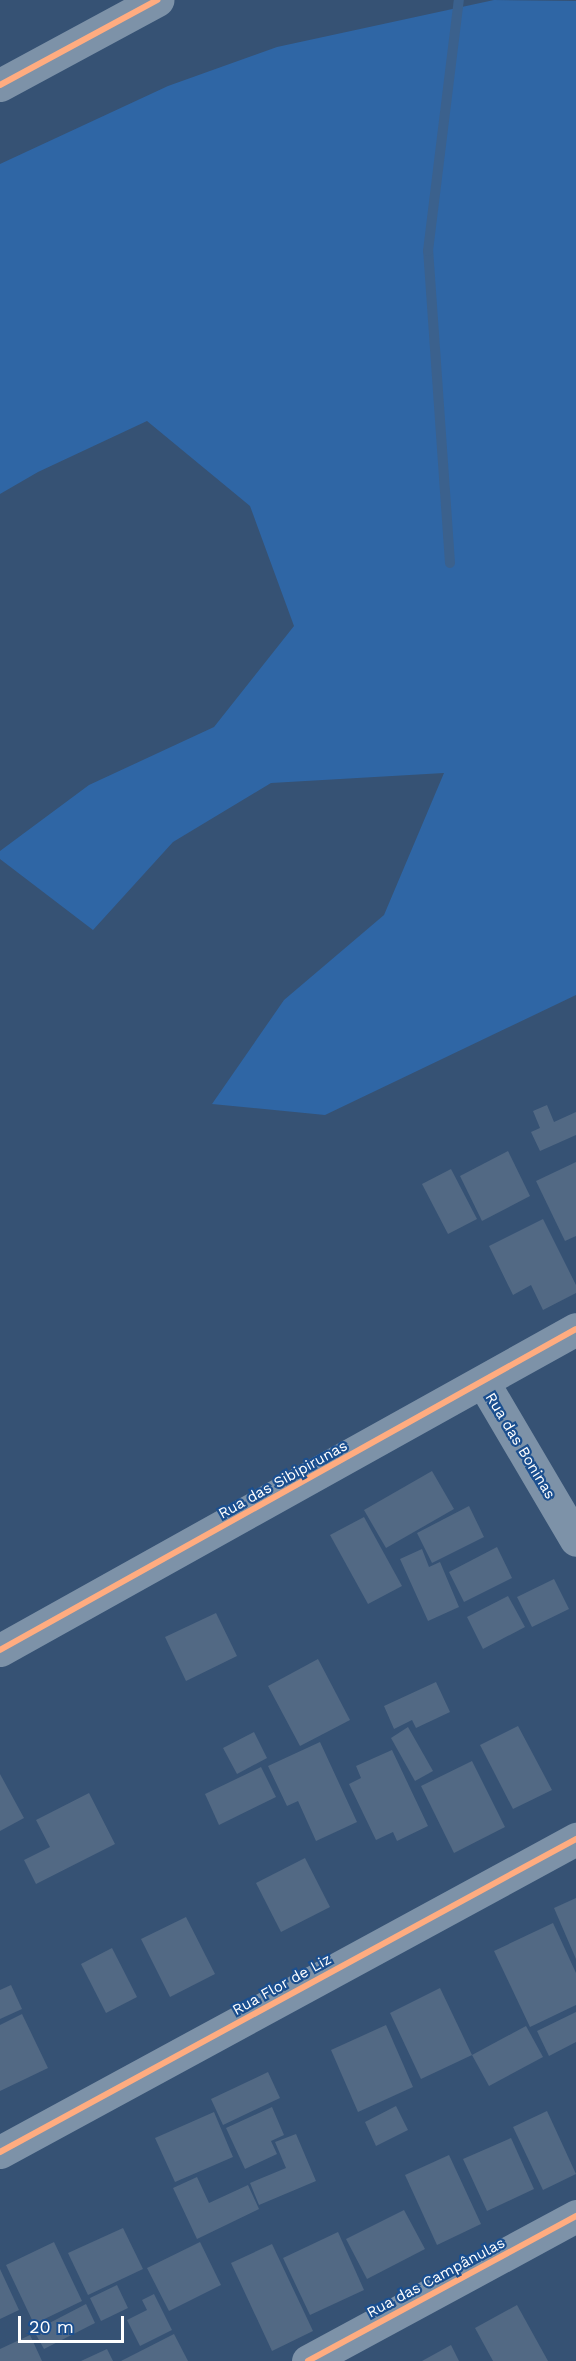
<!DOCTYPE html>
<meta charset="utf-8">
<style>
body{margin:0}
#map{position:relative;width:576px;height:2361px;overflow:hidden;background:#365274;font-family:"Work Sans",sans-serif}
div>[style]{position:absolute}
.green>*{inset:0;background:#2f66a5}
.stream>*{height:10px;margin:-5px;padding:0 5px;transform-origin:5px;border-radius:5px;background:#3b618d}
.building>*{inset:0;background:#526984}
.minor>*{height:33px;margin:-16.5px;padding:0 16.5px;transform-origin:16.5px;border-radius:16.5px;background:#7d92a8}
.tertiary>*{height:33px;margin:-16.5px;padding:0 16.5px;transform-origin:16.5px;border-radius:16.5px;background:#7d92a8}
.cycleway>*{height:6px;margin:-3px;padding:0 3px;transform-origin:3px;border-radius:3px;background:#ffac80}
span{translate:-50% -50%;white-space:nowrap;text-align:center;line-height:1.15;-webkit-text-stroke:4.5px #1b4f8f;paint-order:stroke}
.street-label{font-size:15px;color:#fff}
.scale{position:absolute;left:18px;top:2316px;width:106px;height:27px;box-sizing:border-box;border:3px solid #fff;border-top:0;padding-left:8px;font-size:18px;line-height:21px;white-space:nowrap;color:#fff;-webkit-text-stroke:4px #1b4f8f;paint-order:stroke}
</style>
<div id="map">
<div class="green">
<div style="clip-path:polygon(494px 0,576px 1px,576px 995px,325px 1115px,212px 1104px,284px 1000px,384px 915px,444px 773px,271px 783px,173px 842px,93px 930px,0 859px,0 851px,89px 785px,214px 727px,294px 626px,250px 506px,147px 421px,38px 472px,0 494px,0 164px,168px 86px,277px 47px)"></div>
</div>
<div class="stream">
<div style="left:450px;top:563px;width:313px;rotate:-94deg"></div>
<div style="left:428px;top:251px;width:253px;rotate:-83deg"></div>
</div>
<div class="building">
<div style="clip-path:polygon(547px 1105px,554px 1122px,576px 1112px,576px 1135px,540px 1151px,531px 1132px,540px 1128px,533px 1111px)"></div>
<div style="clip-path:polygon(508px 1151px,530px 1196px,482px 1221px,460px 1176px)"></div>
<div style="clip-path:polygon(576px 1162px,576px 1236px,565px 1241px,536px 1181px)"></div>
<div style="clip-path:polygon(451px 1169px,477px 1219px,448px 1234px,422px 1184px)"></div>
<div style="clip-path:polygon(543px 1219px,576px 1285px,576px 1293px,543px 1310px,531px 1285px,513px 1295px,489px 1246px)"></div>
<div style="clip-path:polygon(432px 1471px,454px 1509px,386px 1548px,364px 1510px)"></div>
<div style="clip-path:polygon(469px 1506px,484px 1537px,432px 1563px,417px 1533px)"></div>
<div style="clip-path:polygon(364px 1517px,402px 1586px,368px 1604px,330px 1535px)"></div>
<div style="clip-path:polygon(497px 1547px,512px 1578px,464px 1602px,449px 1572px)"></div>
<div style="clip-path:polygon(422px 1549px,429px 1567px,440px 1562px,459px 1607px,428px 1621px,400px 1559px)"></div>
<div style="clip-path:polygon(554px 1579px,569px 1609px,532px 1627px,517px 1597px)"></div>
<div style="clip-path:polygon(508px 1596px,525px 1627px,483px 1649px,467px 1617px)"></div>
<div style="clip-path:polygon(216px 1613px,237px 1656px,186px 1681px,165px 1637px)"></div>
<div style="clip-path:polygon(318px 1659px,350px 1720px,300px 1746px,268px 1686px)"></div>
<div style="clip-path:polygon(436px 1682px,450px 1712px,416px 1728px,412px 1720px,394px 1729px,384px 1706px)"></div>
<div style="clip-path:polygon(518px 1726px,552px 1790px,513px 1809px,480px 1745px)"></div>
<div style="clip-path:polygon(408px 1727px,433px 1771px,415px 1781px,391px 1738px)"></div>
<div style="clip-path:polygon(254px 1732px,267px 1758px,237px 1774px,223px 1748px)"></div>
<div style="clip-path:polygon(320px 1742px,357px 1822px,316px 1841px,298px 1801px,287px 1806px,268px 1766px)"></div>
<div style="clip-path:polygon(392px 1750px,428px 1826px,397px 1841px,393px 1832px,376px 1840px,349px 1784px,361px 1778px,356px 1766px)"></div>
<div style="clip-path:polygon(472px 1761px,505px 1827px,454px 1853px,421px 1786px)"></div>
<div style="clip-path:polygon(261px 1767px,276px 1797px,219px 1825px,205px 1794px)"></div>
<div style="clip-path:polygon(0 1774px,24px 1818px,0 1831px)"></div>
<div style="clip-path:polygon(89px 1793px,115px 1844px,36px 1884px,24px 1860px,50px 1847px,36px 1820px)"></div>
<div style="clip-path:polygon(305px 1858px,330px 1907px,281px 1932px,256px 1883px)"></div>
<div style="clip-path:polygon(576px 1898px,576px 1959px,554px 1908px)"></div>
<div style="clip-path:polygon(186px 1917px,215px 1974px,170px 1997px,141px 1939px)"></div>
<div style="clip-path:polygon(553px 1923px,576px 1973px,576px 2005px,530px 2027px,494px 1951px)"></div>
<div style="clip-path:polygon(112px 1948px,137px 1997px,106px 2013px,81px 1964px)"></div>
<div style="clip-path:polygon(11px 1985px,22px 2009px,0 2019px,0 1990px)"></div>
<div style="clip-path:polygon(440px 1988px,472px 2055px,421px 2079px,390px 2013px)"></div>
<div style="clip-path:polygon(576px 2012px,576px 2042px,549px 2056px,537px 2031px)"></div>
<div style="clip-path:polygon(22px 2014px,48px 2068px,0 2091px,0 2025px)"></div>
<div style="clip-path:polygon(386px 2025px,413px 2087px,358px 2112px,331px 2050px)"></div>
<div style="clip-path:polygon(526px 2026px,543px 2057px,489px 2086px,472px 2055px)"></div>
<div style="clip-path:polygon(268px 2072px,280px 2098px,223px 2125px,211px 2099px)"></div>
<div style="clip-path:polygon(396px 2106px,408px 2130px,376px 2146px,365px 2122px)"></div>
<div style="clip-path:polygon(272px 2107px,284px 2135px,271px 2141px,277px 2154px,245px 2169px,226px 2128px)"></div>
<div style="clip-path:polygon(547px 2111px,576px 2174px,543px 2190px,513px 2127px)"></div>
<div style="clip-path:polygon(214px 2112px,233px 2157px,175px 2182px,155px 2138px)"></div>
<div style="clip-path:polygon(296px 2134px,316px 2181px,259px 2205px,250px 2183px,286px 2168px,275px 2142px)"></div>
<div style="clip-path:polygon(511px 2138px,534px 2189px,487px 2211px,463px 2159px)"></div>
<div style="clip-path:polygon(449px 2155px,481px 2224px,437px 2245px,405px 2175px)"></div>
<div style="clip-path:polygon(197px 2177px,209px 2203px,248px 2185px,259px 2209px,197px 2239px,173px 2188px)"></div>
<div style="clip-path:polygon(404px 2210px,425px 2249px,367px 2279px,346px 2239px)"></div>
<div style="clip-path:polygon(123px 2228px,143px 2269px,88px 2295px,68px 2253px)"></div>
<div style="clip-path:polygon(338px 2232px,364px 2290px,310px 2315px,283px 2258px)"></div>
<div style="clip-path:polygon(54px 2242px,82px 2301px,34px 2324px,6px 2265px)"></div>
<div style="clip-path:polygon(200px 2242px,221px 2285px,169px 2311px,147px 2268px)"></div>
<div style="clip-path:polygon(272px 2244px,313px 2331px,272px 2351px,231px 2263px)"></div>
<div style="clip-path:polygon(0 2269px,19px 2310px,0 2319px)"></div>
<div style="clip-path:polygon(117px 2285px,128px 2308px,101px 2321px,90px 2298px)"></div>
<div style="clip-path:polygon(154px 2294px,172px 2330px,140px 2346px,127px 2320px,147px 2310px,142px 2300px)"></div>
<div style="clip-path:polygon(86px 2304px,95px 2323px,44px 2349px,34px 2331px)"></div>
<div style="clip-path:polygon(517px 2305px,548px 2361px,493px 2361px,475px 2328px)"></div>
<div style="clip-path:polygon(174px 2334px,188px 2361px,121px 2361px)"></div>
<div style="clip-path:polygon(30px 2335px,42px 2361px,0 2361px,0 2349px)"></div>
<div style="clip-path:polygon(451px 2345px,459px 2361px,422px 2361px)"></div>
<div style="clip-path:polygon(107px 2349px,113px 2361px,81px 2361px)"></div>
</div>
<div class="minor">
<div style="left:483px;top:1382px;width:183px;rotate:59.5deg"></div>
<div style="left:0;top:1650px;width:659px;rotate:-29.13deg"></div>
<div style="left:0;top:2152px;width:656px;rotate:-28.52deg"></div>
<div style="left:308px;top:2361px;width:305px;rotate:-28.4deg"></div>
</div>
<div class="tertiary">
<div style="left:0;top:85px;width:179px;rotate:-28.4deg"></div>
</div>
<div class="cycleway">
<div style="left:0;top:85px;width:179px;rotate:-28.4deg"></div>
<div style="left:0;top:1650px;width:659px;rotate:-29.13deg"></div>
<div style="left:0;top:2152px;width:656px;rotate:-28.52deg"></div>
<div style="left:308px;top:2361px;width:305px;rotate:-28.4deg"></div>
</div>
<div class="street-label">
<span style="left:520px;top:1446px;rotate:59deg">Rua das Boninas</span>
<span style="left:283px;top:1480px;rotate:-29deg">Rua das Sibipirunas</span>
<span style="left:282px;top:1985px;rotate:-29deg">Rua Flor de Liz</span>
<span style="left:436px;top:2278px;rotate:-28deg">Rua das Campânulas</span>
</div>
<div class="scale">20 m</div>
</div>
